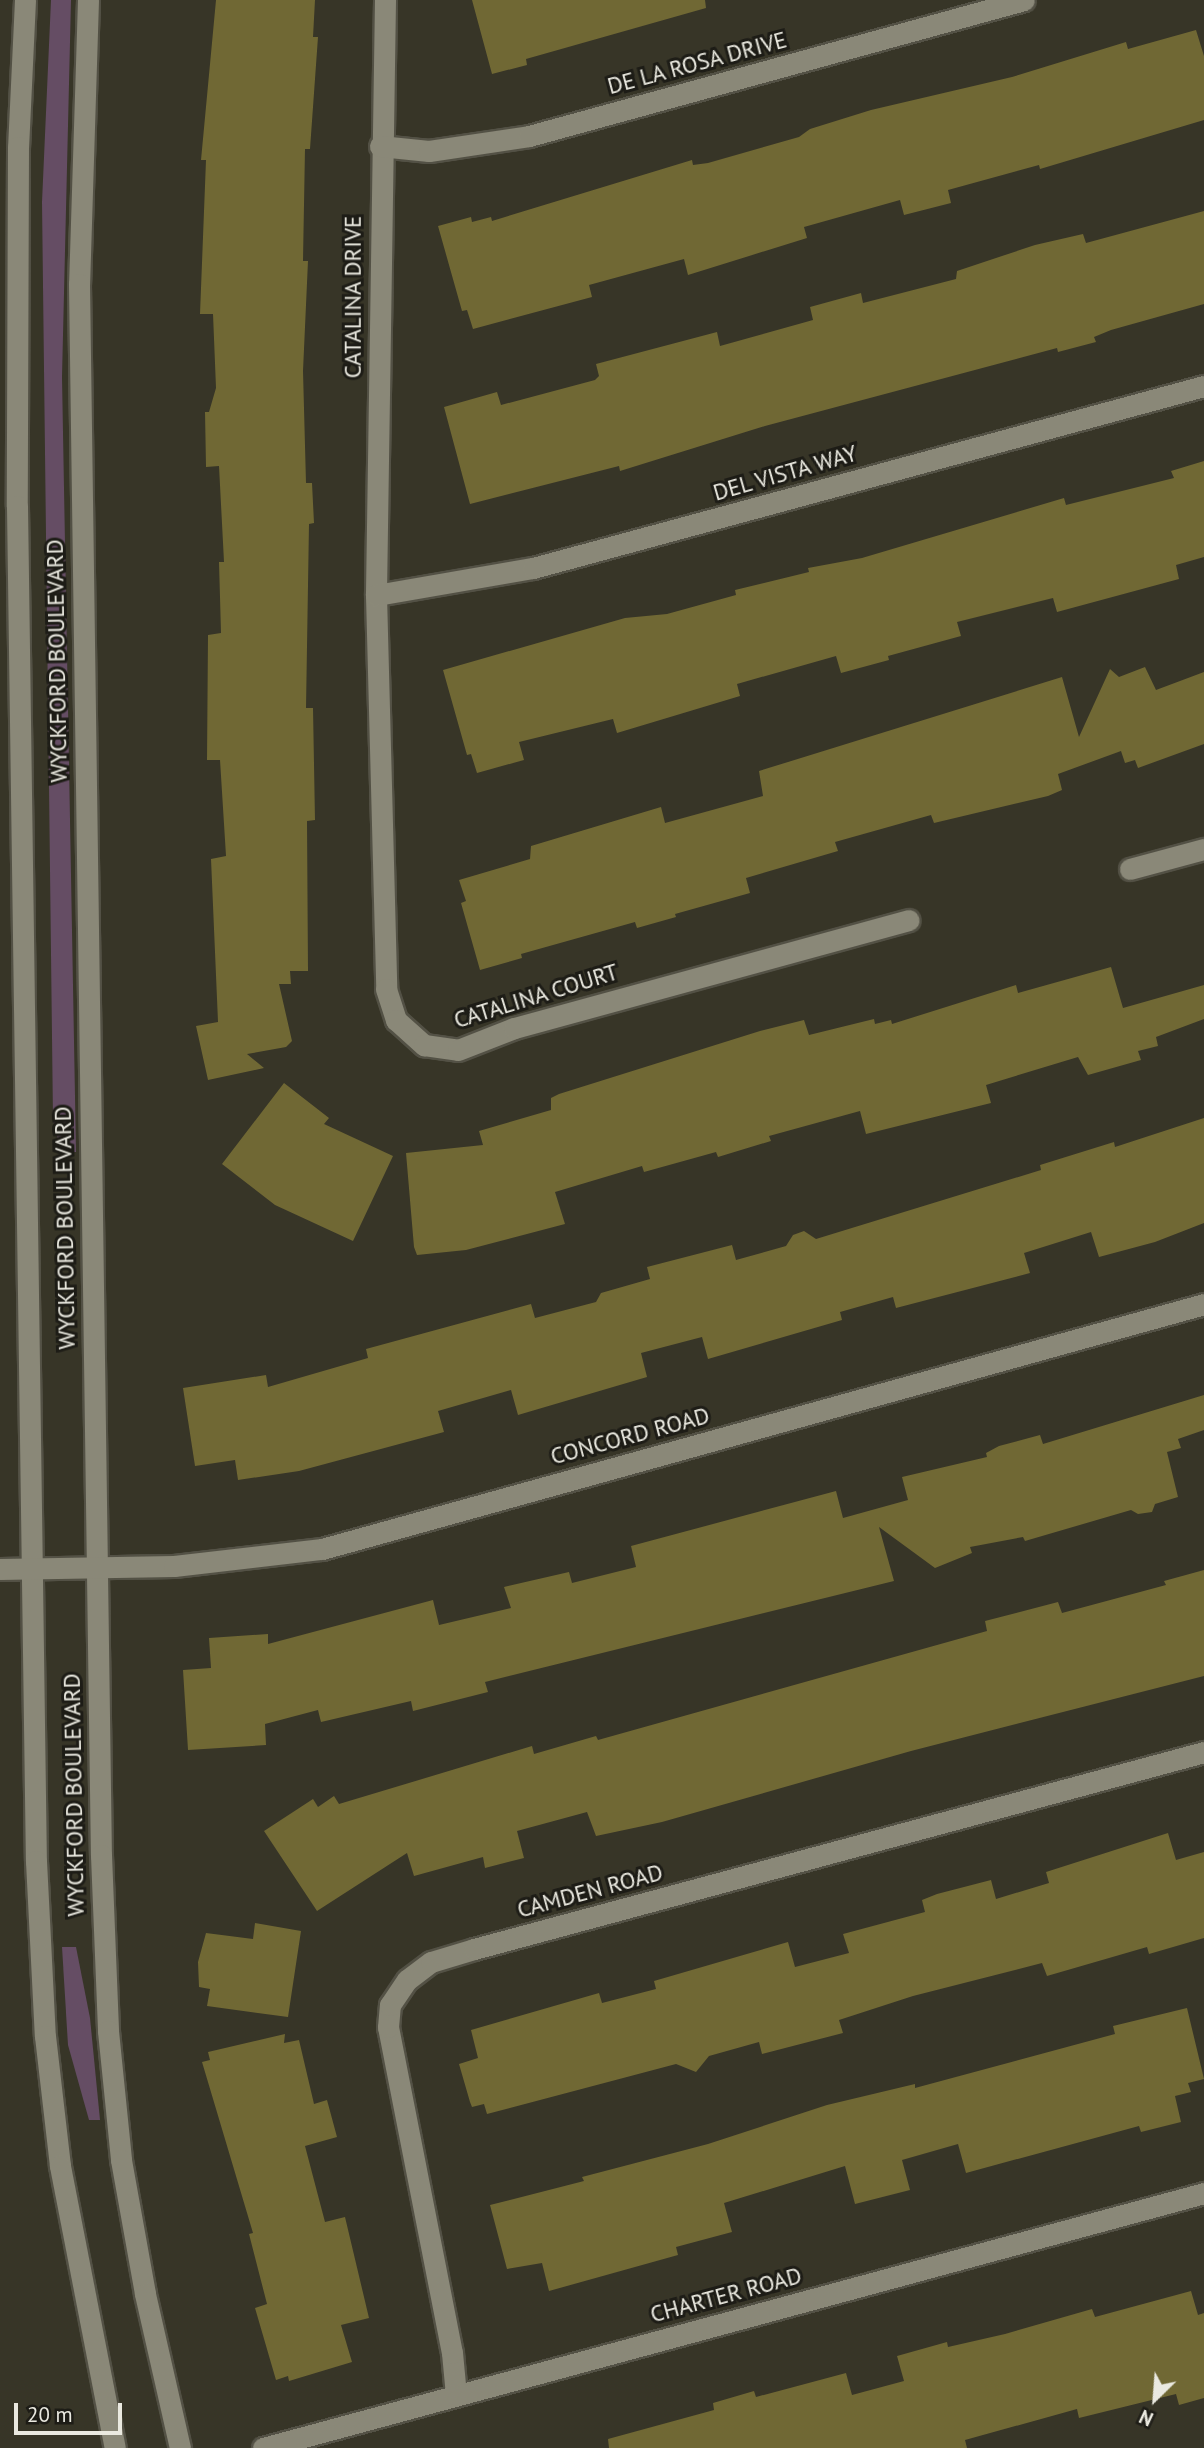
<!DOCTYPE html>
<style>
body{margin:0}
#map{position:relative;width:1204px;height:2448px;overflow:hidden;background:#373527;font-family:"PT Sans",sans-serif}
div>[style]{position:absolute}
.green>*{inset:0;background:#654d64}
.building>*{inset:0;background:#706834}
.roads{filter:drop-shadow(2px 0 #535145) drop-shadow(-2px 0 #535145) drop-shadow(0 2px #535145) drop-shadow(0 -2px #535145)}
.minor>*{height:21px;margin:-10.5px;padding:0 10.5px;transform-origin:10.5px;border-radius:10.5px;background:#8a8878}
span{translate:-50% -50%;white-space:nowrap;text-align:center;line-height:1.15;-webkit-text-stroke:6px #1d1c16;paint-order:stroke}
.street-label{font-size:23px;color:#eae9e0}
.north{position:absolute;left:1120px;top:2364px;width:70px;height:70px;-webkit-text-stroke:5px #1d1c16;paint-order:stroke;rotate:205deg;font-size:19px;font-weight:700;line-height:28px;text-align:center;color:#eae9e0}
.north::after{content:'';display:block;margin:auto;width:24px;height:32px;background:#eae9e0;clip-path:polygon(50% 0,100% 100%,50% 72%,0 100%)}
.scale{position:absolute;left:14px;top:2403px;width:108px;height:32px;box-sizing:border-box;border:4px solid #eae9e0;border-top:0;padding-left:9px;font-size:21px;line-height:24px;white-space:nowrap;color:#eae9e0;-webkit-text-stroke:5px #1d1c16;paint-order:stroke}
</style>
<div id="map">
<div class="green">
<div style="clip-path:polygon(51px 0,71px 0,62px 377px,76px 1152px,61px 1152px,53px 1120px,42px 202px)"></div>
<div style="clip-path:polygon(62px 1947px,76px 1947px,90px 2018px,100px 2120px,89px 2120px,68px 2045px)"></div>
</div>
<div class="building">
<div style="clip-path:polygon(216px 0,315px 0,313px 37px,318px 37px,310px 149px,305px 149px,303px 261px,308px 261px,303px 371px,306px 483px,312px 483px,314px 523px,309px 524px,306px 708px,313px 708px,315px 820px,307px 821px,308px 971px,290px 971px,291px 984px,279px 984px,292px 1041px,286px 1047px,247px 1054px,264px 1068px,208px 1080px,196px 1026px,218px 1022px,211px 859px,226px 856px,220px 760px,207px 760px,208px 635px,221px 633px,219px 562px,224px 562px,219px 466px,206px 467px,205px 412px,209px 412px,216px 388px,213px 314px,200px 314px,206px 160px,201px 160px)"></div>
<div style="clip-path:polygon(472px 0,705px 0,706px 8px,526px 59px,527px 65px,492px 74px)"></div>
<div style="clip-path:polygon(1196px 30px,1204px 56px,1204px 120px,1040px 169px,1039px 165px,948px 190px,951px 203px,904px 215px,900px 200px,804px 227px,807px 238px,688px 275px,684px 259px,589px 285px,592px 297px,473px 329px,467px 310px,462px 311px,438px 226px,471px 217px,472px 222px,491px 217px,492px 221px,692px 160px,693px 165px,708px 163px,799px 137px,810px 129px,871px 110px,1012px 77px,1126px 42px,1128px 49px)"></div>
<div style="clip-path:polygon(1204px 211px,1204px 304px,1111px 330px,1094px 337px,1096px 342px,1058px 352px,1057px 348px,765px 426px,620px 471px,619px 466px,470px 504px,444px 407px,497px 392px,501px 405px,595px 380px,599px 376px,596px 364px,717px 332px,720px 346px,813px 320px,810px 307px,861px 293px,863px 303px,956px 279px,957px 271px,1035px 245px,1083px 234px,1086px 243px)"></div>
<div style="clip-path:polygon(1204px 461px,1204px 557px,1176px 565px,1179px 579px,1057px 612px,1053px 598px,957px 622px,961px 636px,888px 656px,889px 660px,841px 673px,836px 656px,737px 684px,740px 696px,617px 733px,613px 719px,519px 742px,524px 760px,477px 773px,471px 754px,467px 755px,443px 670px,625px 618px,667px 614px,736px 595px,735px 590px,809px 572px,808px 568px,862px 558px,1064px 498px,1066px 505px,1174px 478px,1171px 471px)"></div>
<div style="clip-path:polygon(1145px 667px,1156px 690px,1204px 672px,1204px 744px,1138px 768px,1135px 760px,1125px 763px,1121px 751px,1058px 774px,1062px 790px,1048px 796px,934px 823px,931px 815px,835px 842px,838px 851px,746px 878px,750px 893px,675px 914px,676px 917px,637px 928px,635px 922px,521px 954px,522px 958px,480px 970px,461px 903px,466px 901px,459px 880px,530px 859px,531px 846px,661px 807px,665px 823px,763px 796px,759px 771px,1062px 677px,1079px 737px,1110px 669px,1119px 677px)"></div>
<div style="clip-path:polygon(1111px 967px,1123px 1008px,1204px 985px,1204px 1019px,1156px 1037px,1158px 1046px,1138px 1051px,1141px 1060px,1088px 1075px,1078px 1057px,986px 1085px,991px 1103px,866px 1134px,860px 1111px,769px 1136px,771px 1141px,718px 1157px,716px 1152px,644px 1172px,642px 1166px,555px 1192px,565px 1224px,466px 1250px,417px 1255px,414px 1247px,406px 1153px,483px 1145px,479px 1131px,551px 1110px,551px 1098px,559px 1094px,760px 1031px,804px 1020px,809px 1035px,874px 1019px,875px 1024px,891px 1020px,892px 1024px,1016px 985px,1018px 993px)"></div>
<div style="clip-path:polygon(284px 1083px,329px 1118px,324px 1124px,393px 1156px,353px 1241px,275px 1205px,222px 1164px)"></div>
<div style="clip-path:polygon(1204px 1118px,1204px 1223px,1155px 1242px,1099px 1257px,1091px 1232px,1024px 1253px,1030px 1273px,896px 1308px,893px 1297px,840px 1312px,842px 1320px,708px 1359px,702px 1337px,641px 1353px,647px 1377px,518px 1415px,511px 1390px,438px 1411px,444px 1432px,299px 1471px,238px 1480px,235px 1460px,195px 1466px,183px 1388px,266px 1375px,268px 1387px,368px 1358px,366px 1349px,531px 1304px,535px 1318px,596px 1302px,601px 1293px,650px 1279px,647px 1267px,732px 1245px,736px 1260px,786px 1246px,793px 1235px,804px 1231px,816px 1239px,1041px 1170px,1040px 1165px,1114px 1142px,1115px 1147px)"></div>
<div style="clip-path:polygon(1204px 1395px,1204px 1430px,1178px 1439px,1181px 1448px,1167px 1452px,1178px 1497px,1155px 1504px,1152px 1512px,1138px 1514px,1131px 1510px,1025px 1541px,1023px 1537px,970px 1547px,972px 1553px,935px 1568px,879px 1527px,894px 1581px,485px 1682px,488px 1692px,413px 1711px,411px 1701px,321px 1722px,318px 1710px,265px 1724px,266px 1745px,188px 1750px,183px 1670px,211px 1668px,209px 1638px,268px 1634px,268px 1644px,433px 1600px,439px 1625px,511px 1608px,504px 1587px,569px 1572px,572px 1583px,636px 1567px,631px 1546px,836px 1491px,843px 1518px,908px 1500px,902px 1477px,987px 1457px,986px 1453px,999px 1446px,1040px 1435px,1043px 1444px)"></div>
<div style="clip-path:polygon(1204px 1570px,1204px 1676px,911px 1751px,662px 1822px,596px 1836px,587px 1812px,517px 1831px,524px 1858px,485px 1868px,483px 1857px,414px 1876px,407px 1853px,317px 1911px,264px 1831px,313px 1799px,318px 1807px,334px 1796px,339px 1804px,532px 1746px,534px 1754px,596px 1736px,598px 1740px,987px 1631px,985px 1621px,1058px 1602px,1062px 1613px,1166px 1585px,1164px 1581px)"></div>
<div style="clip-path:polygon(1168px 1833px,1176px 1860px,1204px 1852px,1204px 1938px,1149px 1954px,1147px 1947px,1047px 1976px,1042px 1963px,913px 1996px,839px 2020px,843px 2033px,762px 2054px,759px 2042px,709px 2056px,696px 2072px,676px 2064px,487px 2114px,484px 2104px,472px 2107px,470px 2102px,459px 2064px,478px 2058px,471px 2030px,599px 1993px,602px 2003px,656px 1989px,654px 1981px,788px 1942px,795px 1967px,849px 1953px,843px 1934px,925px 1912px,922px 1900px,937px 1894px,991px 1880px,996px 1899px,1049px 1883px,1046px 1872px)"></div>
<div style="clip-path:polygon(255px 1923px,301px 1931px,288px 2017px,207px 2006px,210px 1989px,199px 1987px,198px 1962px,206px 1933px,253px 1939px)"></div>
<div style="clip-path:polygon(1187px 2008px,1204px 2079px,1188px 2083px,1191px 2092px,1175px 2096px,1181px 2122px,1141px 2132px,1139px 2126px,966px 2173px,958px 2144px,902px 2160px,910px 2190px,855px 2204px,845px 2166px,724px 2203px,732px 2232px,676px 2247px,678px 2255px,549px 2291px,542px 2263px,507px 2269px,490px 2205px,584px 2181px,582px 2177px,708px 2144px,827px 2105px,915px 2084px,915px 2088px,1115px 2034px,1113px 2026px)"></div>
<div style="clip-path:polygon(285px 2034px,284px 2043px,299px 2040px,314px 2104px,327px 2100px,337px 2137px,305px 2146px,325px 2222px,345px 2217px,369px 2318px,341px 2325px,352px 2362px,289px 2381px,288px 2376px,276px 2380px,255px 2308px,267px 2304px,249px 2234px,253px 2233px,202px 2062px,210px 2060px,208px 2052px)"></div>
<div style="clip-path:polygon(1191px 2291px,1198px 2315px,1204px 2313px,1204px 2398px,1179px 2405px,1176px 2394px,1079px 2418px,1077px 2409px,965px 2440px,967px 2448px,609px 2448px,608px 2439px,714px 2410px,713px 2403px,754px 2391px,756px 2397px,846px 2373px,852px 2395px,904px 2381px,897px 2356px,947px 2342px,948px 2347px,1005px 2334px,1092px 2309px,1095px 2317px)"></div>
</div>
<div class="roads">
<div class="minor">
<div style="left:25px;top:0;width:147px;rotate:92.7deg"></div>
<div style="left:18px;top:147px;width:359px;rotate:90.2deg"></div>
<div style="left:17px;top:506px;width:1355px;rotate:89.2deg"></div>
<div style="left:36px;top:1861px;width:175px;rotate:87.1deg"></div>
<div style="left:45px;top:2036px;width:131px;rotate:83.4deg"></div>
<div style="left:60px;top:2166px;width:287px;rotate:79deg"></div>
<div style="left:88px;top:0;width:284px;rotate:91.8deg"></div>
<div style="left:79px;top:284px;width:1571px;rotate:89.2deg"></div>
<div style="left:101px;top:1855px;width:176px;rotate:87.7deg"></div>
<div style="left:108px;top:2031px;width:130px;rotate:84.2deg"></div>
<div style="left:121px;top:2160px;width:136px;rotate:79.8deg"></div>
<div style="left:145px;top:2294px;width:158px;rotate:77.2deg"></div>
<div style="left:385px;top:0;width:595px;rotate:90.87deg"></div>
<div style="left:376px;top:595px;width:394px;rotate:88.5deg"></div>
<div style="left:386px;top:989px;width:33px;rotate:72deg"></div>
<div style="left:396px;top:1020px;width:38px;rotate:42deg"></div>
<div style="left:424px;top:1045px;width:34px;rotate:8deg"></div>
<div style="left:458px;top:1050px;width:60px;rotate:-21.4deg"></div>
<div style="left:514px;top:1028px;width:409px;rotate:-15.3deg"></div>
<div style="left:380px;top:146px;width:49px;rotate:5.8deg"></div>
<div style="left:429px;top:151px;width:101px;rotate:-8.5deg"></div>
<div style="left:529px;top:136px;width:513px;rotate:-15.36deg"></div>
<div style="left:376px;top:595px;width:159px;rotate:-9.8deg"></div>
<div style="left:533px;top:568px;width:695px;rotate:-15.18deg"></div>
<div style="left:1130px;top:869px;width:77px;rotate:-15.1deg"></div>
<div style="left:0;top:1569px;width:174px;rotate:-1deg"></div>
<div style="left:174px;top:1566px;width:149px;rotate:-6.6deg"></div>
<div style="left:322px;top:1549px;width:915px;rotate:-15.52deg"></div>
<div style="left:456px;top:2395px;width:42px;rotate:-95.4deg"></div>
<div style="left:452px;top:2353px;width:332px;rotate:-101.1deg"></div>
<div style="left:388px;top:2027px;width:22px;rotate:-85deg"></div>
<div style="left:390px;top:2005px;width:30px;rotate:-56deg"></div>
<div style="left:407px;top:1980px;width:30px;rotate:-37deg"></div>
<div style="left:431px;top:1962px;width:45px;rotate:-16.8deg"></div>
<div style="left:474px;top:1949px;width:756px;rotate:-15.1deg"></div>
<div style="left:263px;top:2448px;width:975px;rotate:-15.16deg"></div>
</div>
</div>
<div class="street-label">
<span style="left:697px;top:63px;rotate:-15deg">DE LA ROSA DRIVE</span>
<span style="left:353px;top:297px;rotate:-90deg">CATALINA DRIVE</span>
<span style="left:785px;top:473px;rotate:-16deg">DEL VISTA WAY</span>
<span style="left:57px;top:661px;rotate:-91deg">WYCKFORD BOULEVARD</span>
<span style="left:536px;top:996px;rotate:-17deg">CATALINA COURT</span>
<span style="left:65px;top:1228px;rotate:-91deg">WYCKFORD BOULEVARD</span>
<span style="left:630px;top:1436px;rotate:-15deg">CONCORD ROAD</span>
<span style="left:74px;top:1795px;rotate:-91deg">WYCKFORD BOULEVARD</span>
<span style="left:590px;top:1891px;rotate:-15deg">CAMDEN ROAD</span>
<span style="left:726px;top:2295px;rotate:-15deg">CHARTER ROAD</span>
</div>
<div class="north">N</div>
<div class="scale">20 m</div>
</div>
